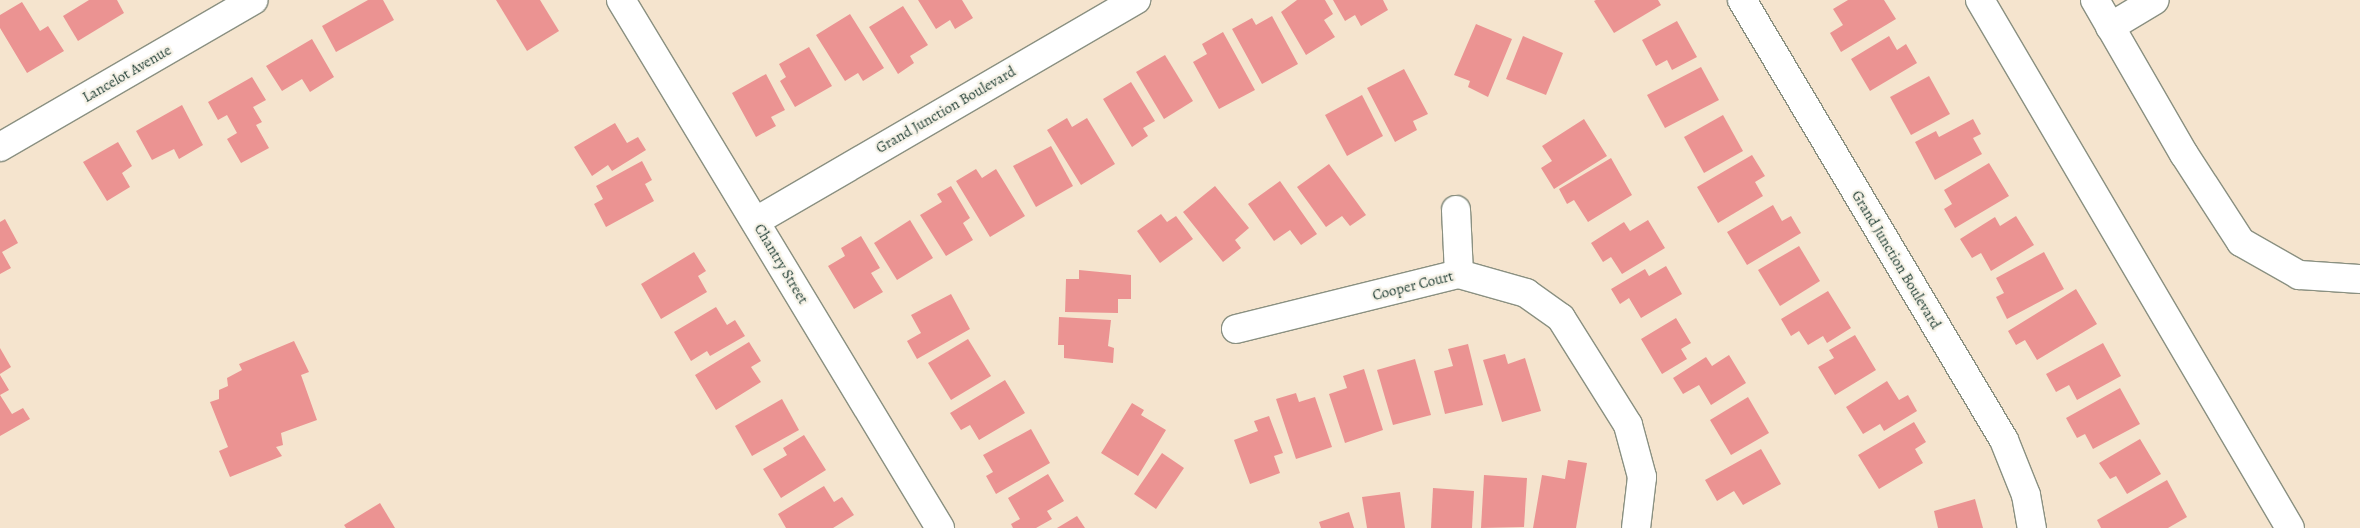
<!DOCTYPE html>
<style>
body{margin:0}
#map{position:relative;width:2360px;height:528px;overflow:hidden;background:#f5e4ce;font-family:Alegreya,serif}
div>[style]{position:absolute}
.building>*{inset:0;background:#eb9392}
.roads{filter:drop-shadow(1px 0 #8a9081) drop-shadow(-1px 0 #8a9081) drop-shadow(0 1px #8a9081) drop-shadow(0 -1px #8a9081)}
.minor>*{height:28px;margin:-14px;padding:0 14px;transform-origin:14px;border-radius:14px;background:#fff}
span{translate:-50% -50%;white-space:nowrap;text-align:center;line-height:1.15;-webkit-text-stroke:4.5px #f7f3e8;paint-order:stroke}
.street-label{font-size:15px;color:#1f3d34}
</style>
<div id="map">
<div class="building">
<div style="clip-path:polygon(89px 0,117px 0,124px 13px,78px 41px,63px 16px)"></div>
<div style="clip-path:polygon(368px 0,383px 0,394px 20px,336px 52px,322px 26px)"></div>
<div style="clip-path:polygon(496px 0,540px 0,559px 31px,527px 51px)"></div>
<div style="clip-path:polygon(918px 0,962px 0,973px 18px,955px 29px,950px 20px,936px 29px)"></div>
<div style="clip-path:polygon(1297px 0,1325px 0,1333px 14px,1324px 20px,1335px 37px,1306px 55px,1281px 12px)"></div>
<div style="clip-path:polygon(1333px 0,1383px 0,1388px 10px,1361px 26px,1355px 15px,1345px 21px)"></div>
<div style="clip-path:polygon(1596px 0,1658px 0,1661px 5px,1614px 33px,1594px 1px)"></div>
<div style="clip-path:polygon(1848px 0,1884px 0,1896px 19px,1841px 52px,1830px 33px,1843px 25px,1833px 9px)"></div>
<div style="clip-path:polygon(22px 2px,40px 31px,48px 26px,64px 51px,27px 73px,0 28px,0 15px)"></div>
<div style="clip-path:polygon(903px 6px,928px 45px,910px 56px,914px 63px,898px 74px,869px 27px)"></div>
<div style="clip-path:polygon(850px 14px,884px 68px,863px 81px,858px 73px,845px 81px,816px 35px)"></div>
<div style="clip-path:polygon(1272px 16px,1298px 64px,1262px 84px,1232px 29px,1252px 18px,1256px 25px)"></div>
<div style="clip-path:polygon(1677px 21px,1697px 57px,1672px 70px,1667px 60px,1656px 66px,1642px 40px)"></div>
<div style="clip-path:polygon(1476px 24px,1512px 39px,1488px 97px,1468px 87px,1470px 81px,1454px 75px)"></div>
<div style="clip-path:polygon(1223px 32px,1255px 90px,1219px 109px,1193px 62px,1207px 54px,1202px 44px)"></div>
<div style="clip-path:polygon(1523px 36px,1563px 53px,1546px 95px,1506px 79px)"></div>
<div style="clip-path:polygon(1889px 36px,1897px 50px,1906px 44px,1917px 63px,1870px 91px,1851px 59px)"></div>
<div style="clip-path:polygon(312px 39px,334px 77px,310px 92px,302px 79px,282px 91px,266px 66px)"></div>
<div style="clip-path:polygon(809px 47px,832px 86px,795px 107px,780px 81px,786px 77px,779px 64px)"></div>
<div style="clip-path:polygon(1165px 55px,1193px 101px,1164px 119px,1136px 72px)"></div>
<div style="clip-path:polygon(1701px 67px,1719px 100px,1665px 128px,1647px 95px)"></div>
<div style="clip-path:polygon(1404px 69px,1428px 114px,1413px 121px,1417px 130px,1395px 142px,1367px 88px)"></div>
<div style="clip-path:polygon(766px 74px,785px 110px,771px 117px,776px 126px,756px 137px,732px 93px)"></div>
<div style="clip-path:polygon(1929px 76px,1950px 114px,1911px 135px,1890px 97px)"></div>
<div style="clip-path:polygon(252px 77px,266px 100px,253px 107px,262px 122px,256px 125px,269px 148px,241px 163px,227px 139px,237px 133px,227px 115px,218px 120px,208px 102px)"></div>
<div style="clip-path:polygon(1131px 82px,1155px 121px,1143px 128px,1148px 136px,1132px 147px,1103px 99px)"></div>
<div style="clip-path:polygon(1362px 95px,1383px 136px,1347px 156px,1325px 115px)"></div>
<div style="clip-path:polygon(182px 105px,203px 145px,179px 159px,174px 149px,152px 160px,136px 131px)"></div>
<div style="clip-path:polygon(1723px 115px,1743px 151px,1704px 173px,1684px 137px)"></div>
<div style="clip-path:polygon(1067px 118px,1072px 127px,1087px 118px,1115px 164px,1081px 185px,1047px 130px)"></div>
<div style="clip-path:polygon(1584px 119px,1607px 156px,1554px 189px,1541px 168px,1552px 161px,1542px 146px)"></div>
<div style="clip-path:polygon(1973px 119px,1981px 134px,1973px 138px,1982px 154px,1935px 180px,1915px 142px,1936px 131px,1939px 137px)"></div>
<div style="clip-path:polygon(615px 123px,627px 143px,638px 137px,646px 150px,612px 171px,608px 165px,592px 176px,574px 147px)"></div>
<div style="clip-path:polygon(118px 142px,132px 166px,122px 173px,130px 187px,107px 201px,83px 162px)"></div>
<div style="clip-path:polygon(1051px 146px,1073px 186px,1036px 207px,1013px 166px)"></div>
<div style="clip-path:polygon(1752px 155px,1765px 176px,1755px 182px,1763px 196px,1718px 223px,1697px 187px)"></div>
<div style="clip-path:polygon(1611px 158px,1632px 195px,1588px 222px,1574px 200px,1567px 204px,1559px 189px)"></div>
<div style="clip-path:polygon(642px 161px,652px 180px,645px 184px,654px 201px,606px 227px,594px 204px,603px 199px,596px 186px)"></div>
<div style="clip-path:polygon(1989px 163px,2009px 196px,1955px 228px,1944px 209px,1952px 204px,1944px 190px)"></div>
<div style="clip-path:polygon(1329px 164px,1366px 215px,1350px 226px,1342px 216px,1326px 227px,1297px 187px)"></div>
<div style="clip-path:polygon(976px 169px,982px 178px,996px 169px,1025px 216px,990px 237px,956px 181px)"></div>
<div style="clip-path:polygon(1280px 181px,1317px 234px,1301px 245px,1290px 230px,1274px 241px,1248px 204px)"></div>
<div style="clip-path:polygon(951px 186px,970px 218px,963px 223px,973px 240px,946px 256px,920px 215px,942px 202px,937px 194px)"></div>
<div style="clip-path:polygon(1215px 186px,1249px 228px,1235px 240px,1241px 248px,1223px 262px,1183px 212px)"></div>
<div style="clip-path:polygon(1773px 205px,1782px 221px,1791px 216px,1801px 233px,1747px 265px,1727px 232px)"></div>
<div style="clip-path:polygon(1161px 214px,1167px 222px,1176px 216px,1193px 239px,1160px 263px,1137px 231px)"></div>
<div style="clip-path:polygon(2016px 216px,2034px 245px,1991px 271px,1981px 253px,1972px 258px,1960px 239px,1995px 217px,2000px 226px)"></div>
<div style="clip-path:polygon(5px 219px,18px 243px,2px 252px,11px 268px,0 274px,0 222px)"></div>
<div style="clip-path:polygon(910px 220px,933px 258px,897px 280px,874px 243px)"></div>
<div style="clip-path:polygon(1648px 220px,1665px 248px,1622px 274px,1611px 257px,1603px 262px,1591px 243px,1624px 222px,1630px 231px)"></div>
<div style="clip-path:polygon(861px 236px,880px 268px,871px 273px,883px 292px,854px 309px,828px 266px,845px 256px,841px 248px)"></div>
<div style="clip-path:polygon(1799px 246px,1820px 281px,1780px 306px,1758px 270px)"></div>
<div style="clip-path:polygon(694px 252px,706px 271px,698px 276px,707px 292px,661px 319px,641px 284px)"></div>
<div style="clip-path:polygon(2044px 252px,2064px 289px,2007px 319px,1996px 297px,2004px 293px,1996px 278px)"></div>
<div style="clip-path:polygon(1666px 266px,1682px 294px,1641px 318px,1629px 298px,1620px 304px,1611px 289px,1645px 269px,1649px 276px)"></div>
<div style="clip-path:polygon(1079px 270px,1131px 275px,1131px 299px,1118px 299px,1118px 313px,1065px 312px,1066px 279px,1079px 279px)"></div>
<div style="clip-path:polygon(2076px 289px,2097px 324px,2037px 360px,2025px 340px,2016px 345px,2008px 331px)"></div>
<div style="clip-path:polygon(1828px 291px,1851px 328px,1827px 343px,1823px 336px,1808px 345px,1799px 331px,1791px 336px,1781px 319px)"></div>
<div style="clip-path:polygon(951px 294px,970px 329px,917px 359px,907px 341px,921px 333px,911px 315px)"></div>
<div style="clip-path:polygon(716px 307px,727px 325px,735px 320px,745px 336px,710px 356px,707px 351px,691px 361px,674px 332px)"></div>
<div style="clip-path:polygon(1059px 317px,1111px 320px,1108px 346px,1114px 348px,1113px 363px,1064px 358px,1064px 345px,1058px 345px)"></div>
<div style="clip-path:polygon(1676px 318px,1691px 343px,1681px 349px,1687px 359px,1662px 374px,1641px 339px)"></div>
<div style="clip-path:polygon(1855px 335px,1876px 370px,1835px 395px,1818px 367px,1834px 358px,1829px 350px)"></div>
<div style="clip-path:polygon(968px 339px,991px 376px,951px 400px,928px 363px)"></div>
<div style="clip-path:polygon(294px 341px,309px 372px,301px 375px,317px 420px,281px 433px,283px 445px,276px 447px,282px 456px,230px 477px,219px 451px,228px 447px,210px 402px,219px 399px,219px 390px,228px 386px,227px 378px,242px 370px,239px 364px)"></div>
<div style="clip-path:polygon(749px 342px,761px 361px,751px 367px,761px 382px,716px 410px,695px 375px)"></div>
<div style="clip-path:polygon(2103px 343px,2121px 376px,2077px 400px,2069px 385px,2056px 392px,2046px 374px)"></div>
<div style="clip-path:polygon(1468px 344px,1483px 405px,1445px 414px,1434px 371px,1453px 366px,1448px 349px)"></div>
<div style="clip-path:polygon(0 348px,11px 367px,0 374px)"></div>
<div style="clip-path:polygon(1505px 354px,1508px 364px,1525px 358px,1541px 411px,1502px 422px,1483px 360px)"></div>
<div style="clip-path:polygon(1729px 355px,1746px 383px,1711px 405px,1699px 385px,1683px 394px,1673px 378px,1706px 357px,1712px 366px)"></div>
<div style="clip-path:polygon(1415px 359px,1431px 415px,1393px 425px,1377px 370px)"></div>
<div style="clip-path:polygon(1364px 369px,1383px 430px,1345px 443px,1329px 394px,1347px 388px,1343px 376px)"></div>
<div style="clip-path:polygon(0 375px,9px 390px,0 395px,12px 414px,23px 408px,30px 419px,0 436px)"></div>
<div style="clip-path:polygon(1005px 380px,1025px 413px,979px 440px,970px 425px,961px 430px,950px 413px)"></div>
<div style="clip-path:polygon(1887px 381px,1899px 400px,1908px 395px,1917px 411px,1884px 431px,1880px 424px,1863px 434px,1846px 407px)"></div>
<div style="clip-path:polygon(2120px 388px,2140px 424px,2093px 449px,2085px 434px,2077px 438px,2066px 418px)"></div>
<div style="clip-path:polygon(1296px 393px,1299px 402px,1315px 397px,1332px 447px,1296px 459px,1276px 399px)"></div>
<div style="clip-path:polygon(1748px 397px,1769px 433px,1731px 455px,1710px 420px)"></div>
<div style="clip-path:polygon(782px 399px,799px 430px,752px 456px,735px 426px)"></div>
<div style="clip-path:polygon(1132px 403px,1144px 410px,1141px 415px,1166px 430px,1138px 476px,1101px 453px)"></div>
<div style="clip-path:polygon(1269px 416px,1283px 453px,1274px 456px,1280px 473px,1250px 484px,1234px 440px,1258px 431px,1254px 421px)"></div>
<div style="clip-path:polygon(1914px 422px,1926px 442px,1915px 449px,1923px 463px,1879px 489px,1858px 455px)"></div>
<div style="clip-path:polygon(1031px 429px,1050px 463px,996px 494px,986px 476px,993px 472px,983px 455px)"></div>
<div style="clip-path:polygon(804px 435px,826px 470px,781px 498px,763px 469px,787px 455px,783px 448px)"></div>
<div style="clip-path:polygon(2140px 439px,2161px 474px,2127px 494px,2116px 476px,2110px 479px,2099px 463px)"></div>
<div style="clip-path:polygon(1761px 449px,1781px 484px,1743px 505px,1734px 491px,1717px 501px,1705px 480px)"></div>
<div style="clip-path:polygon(1162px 453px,1184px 468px,1156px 509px,1134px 494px)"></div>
<div style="clip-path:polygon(1568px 460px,1587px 463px,1576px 528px,1533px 528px,1542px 475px,1565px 479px)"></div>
<div style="clip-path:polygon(1048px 474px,1064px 501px,1047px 511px,1052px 519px,1036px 528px,1013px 528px,1011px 524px,1020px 519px,1008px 498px)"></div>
<div style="clip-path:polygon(1484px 475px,1527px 478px,1524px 527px,1481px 528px)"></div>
<div style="clip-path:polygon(2167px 480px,2187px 517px,2168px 528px,2101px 528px,2097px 520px)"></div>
<div style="clip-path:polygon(824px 486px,834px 502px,842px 497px,854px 515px,833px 528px,786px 528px,778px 514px)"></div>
<div style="clip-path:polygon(1433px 488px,1474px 491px,1472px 528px,1431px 528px)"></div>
<div style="clip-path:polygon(1400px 492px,1405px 528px,1367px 528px,1362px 497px)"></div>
<div style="clip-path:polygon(1975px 499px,1983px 528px,1938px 528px,1934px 511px)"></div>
<div style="clip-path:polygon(380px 503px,395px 528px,346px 528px,344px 525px)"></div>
<div style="clip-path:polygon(1349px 512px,1354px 528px,1321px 528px,1319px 522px)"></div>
<div style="clip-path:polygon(1077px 516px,1085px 528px,1057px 528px)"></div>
</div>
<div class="roads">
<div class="minor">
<div style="left:621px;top:0;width:617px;rotate:58.86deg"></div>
<div style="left:1742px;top:0;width:512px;rotate:59.23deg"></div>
<div style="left:2004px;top:440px;width:59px;rotate:68.2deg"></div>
<div style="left:2026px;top:495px;width:34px;rotate:80deg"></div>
<div style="left:1980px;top:0;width:612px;rotate:59.58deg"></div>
<div style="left:2095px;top:0;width:178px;rotate:60deg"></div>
<div style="left:2184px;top:154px;width:105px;rotate:57.1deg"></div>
<div style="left:2241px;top:242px;width:67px;rotate:29.6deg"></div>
<div style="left:2299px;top:275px;width:61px;rotate:3.8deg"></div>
<div style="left:2110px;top:27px;width:52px;rotate:-31deg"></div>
<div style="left:0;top:147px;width:293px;rotate:-30.1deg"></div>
<div style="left:1456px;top:210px;width:64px;rotate:87.3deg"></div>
<div style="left:756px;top:221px;width:440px;rotate:-30.2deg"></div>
<div style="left:1236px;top:329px;width:230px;rotate:-13.9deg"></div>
<div style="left:1459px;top:274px;width:70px;rotate:15.8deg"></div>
<div style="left:1526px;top:293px;width:43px;rotate:35.5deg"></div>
<div style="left:1561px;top:318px;width:126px;rotate:57.9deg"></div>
<div style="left:1628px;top:425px;width:54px;rotate:74.9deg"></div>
<div style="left:1642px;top:477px;width:51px;rotate:96.7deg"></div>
</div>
</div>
<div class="street-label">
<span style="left:127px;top:74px;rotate:-30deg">Lancelot Avenue</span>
<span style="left:946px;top:110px;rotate:-30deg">Grand Junction Boulevard</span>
<span style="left:1896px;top:260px;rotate:59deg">Grand Junction Boulevard</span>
<span style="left:781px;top:264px;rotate:59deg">Chantry Street</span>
<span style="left:1413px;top:286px;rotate:-14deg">Cooper Court</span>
</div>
</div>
